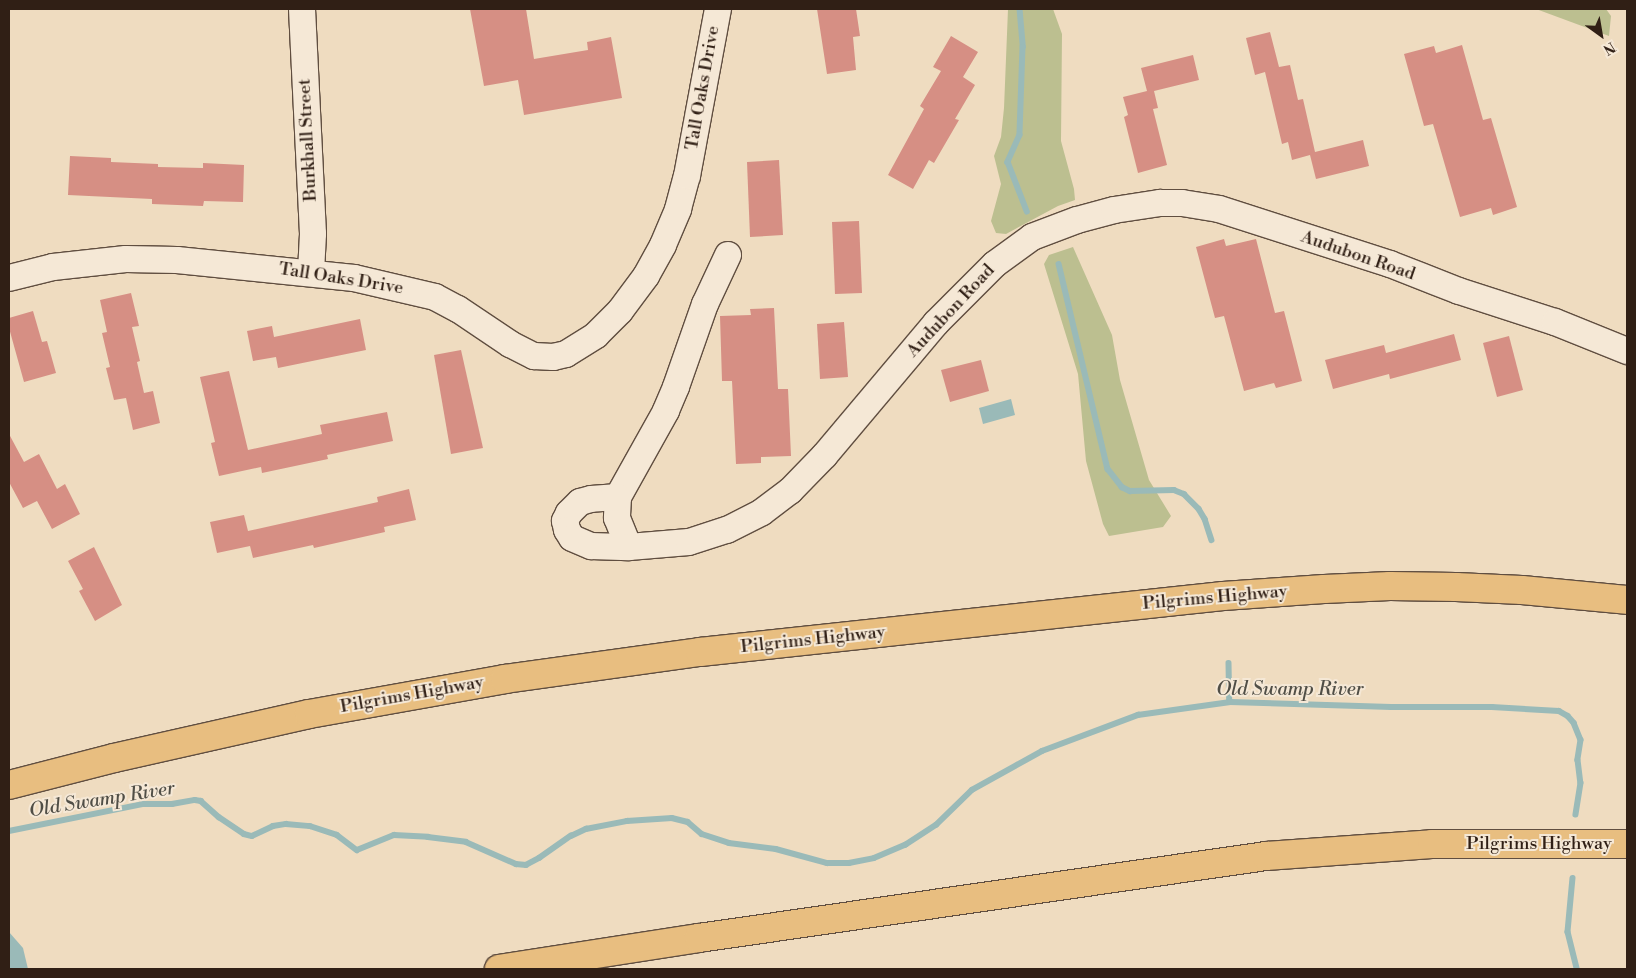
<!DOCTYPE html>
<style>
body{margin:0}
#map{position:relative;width:1636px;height:978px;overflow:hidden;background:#efdcc0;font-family:"Libre Bodoni",serif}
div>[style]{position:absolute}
.green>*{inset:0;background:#bcbf90}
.water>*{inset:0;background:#9abab8}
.stream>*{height:5.5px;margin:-2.75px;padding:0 2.75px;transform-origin:2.75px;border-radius:2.75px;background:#9abab8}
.building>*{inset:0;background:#d68f84}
.roads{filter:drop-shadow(1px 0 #604e40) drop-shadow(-1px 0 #604e40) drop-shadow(0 1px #604e40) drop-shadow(0 -1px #604e40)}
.minor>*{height:26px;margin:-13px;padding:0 13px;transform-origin:13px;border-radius:13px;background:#f5e8d6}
.highway>*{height:28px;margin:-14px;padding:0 14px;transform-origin:14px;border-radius:14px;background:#e8be80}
span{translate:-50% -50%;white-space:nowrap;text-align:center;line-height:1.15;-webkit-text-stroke:4px #f5e8d6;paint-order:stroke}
.street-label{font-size:18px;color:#301f15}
.water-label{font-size:19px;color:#504e46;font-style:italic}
.frame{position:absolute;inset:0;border:10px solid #301f15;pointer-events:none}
.north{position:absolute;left:1576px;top:10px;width:50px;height:50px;-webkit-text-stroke:4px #f5e8d6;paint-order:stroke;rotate:148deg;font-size:14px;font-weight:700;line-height:20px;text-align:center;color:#301f15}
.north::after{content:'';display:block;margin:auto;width:18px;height:22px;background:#301f15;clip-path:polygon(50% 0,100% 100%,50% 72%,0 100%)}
</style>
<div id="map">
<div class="green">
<div style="clip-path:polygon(1008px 9px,1053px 9px,1062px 34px,1061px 141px,1074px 189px,1075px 200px,1058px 206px,1006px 234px,996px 233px,991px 221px,1001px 184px,994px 156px,1001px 137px,1004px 108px)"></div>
<div style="clip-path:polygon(1536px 9px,1606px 9px,1611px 16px,1609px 36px)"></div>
<div style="clip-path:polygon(1073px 247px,1112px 335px,1120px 380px,1149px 480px,1171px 516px,1163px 527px,1109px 536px,1103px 524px,1086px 461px,1078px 374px,1044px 264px,1049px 255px)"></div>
</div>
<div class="water">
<div style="clip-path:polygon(1011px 399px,1015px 415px,983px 424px,979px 408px)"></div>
<div style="clip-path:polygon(9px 932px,23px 948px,28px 969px,9px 969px)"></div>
</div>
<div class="stream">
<div style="left:1020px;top:9px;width:38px;rotate:85deg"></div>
<div style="left:1023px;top:47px;width:88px;rotate:92deg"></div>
<div style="left:1020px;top:135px;width:30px;rotate:114deg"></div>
<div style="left:1008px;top:162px;width:53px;rotate:68.8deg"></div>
<div style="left:1059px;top:264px;width:211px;rotate:76.6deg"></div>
<div style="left:1108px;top:469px;width:23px;rotate:52deg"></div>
<div style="left:1122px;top:487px;width:9px;rotate:27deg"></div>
<div style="left:1130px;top:491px;width:44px;rotate:-1.3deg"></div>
<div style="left:1174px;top:490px;width:11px;rotate:22deg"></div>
<div style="left:1184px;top:494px;width:21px;rotate:45deg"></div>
<div style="left:1199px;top:509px;width:12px;rotate:59deg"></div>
<div style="left:1205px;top:519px;width:22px;rotate:72deg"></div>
<div style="left:1229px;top:663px;width:39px;rotate:89deg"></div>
<div style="left:9px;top:831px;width:137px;rotate:-11.4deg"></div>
<div style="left:143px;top:804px;width:29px"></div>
<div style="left:172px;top:804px;width:23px;rotate:-10deg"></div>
<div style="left:195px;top:800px;width:6px;rotate:9deg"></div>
<div style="left:201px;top:801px;width:24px;rotate:42deg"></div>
<div style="left:219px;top:817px;width:30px;rotate:34deg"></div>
<div style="left:244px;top:834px;width:8px;rotate:14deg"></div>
<div style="left:252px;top:836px;width:23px;rotate:-25deg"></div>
<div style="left:273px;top:826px;width:13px;rotate:-9deg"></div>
<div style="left:286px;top:824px;width:24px;rotate:5deg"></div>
<div style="left:310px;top:826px;width:28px;rotate:18deg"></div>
<div style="left:337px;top:835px;width:25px;rotate:37deg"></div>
<div style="left:357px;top:850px;width:40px;rotate:-22deg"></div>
<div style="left:394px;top:835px;width:34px;rotate:3deg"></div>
<div style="left:428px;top:837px;width:38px;rotate:7deg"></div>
<div style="left:466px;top:842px;width:55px;rotate:23.7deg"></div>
<div style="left:516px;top:864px;width:10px;rotate:6deg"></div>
<div style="left:526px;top:865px;width:15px;rotate:-28deg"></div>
<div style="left:539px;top:858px;width:39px;rotate:-35deg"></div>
<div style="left:571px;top:836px;width:17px;rotate:-25deg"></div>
<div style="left:586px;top:829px;width:42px;rotate:-11deg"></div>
<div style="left:627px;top:821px;width:45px;rotate:-3.8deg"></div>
<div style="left:672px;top:818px;width:16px;rotate:14deg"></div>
<div style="left:688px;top:822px;width:18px;rotate:41deg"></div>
<div style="left:702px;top:834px;width:28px;rotate:18deg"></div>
<div style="left:729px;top:843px;width:47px;rotate:7.3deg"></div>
<div style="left:776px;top:849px;width:53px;rotate:15.4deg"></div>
<div style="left:827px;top:863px;width:22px"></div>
<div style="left:849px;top:863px;width:25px;rotate:-11deg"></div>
<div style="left:874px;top:858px;width:34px;rotate:-23deg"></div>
<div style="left:905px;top:845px;width:37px;rotate:-33deg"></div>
<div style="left:936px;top:825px;width:50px;rotate:-44.2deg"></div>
<div style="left:972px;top:790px;width:80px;rotate:-29.1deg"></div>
<div style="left:1042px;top:751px;width:103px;rotate:-20.6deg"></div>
<div style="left:1138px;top:715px;width:93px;rotate:-8deg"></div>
<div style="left:1230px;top:702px;width:161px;rotate:1.8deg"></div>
<div style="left:1391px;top:707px;width:101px"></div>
<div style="left:1492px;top:707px;width:67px;rotate:3.4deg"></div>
<div style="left:1559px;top:711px;width:10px;rotate:29deg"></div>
<div style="left:1568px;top:716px;width:9px;rotate:49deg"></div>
<div style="left:1574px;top:723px;width:18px;rotate:68deg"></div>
<div style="left:1581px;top:740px;width:20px;rotate:99deg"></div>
<div style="left:1578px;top:760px;width:23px;rotate:83deg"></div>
<div style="left:1581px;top:783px;width:32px;rotate:99deg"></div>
<div style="left:1573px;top:878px;width:54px;rotate:95.3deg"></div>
<div style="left:1568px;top:932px;width:38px;rotate:76deg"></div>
</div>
<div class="building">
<div style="clip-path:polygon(470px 9px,526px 9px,534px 59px,588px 50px,587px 42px,611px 37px,622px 98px,524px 115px,518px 80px,484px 86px)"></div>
<div style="clip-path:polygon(817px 9px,856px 9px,860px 36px,853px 37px,856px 70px,827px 74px)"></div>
<div style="clip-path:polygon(1270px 32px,1279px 67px,1290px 65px,1298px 100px,1303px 99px,1315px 152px,1363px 140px,1369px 166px,1316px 179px,1310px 155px,1292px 160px,1288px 142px,1282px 144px,1265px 72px,1255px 75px,1246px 38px)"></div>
<div style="clip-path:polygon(951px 36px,978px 52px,963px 77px,975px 85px,955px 119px,959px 120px,934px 163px,929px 160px,913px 189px,888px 175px,924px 109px,920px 106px,941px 71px,933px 67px)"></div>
<div style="clip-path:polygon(1462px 45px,1483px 120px,1491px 118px,1517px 207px,1493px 215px,1491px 208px,1460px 217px,1433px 124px,1424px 126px,1404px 54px,1434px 46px,1436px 53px)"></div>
<div style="clip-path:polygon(1193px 55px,1199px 80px,1154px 91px,1158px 108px,1153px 109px,1167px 165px,1138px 173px,1124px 117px,1128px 115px,1123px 97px,1147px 91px,1141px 68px)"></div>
<div style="clip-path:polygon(70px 156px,111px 158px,111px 162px,158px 164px,158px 167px,203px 168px,203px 163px,244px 165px,243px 202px,204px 201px,203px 206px,152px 204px,152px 199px,68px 195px)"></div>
<div style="clip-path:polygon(779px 160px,783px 235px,750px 237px,747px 162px)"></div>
<div style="clip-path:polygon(859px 221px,862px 293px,835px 294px,832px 222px)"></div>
<div style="clip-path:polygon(1224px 239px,1226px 246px,1256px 239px,1275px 313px,1284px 311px,1302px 381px,1276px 388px,1274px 383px,1244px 391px,1224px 316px,1215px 318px,1196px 247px)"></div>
<div style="clip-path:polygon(131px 293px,139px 326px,132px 327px,140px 361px,137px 362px,144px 393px,153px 391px,160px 423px,133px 430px,126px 398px,114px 400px,106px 368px,110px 367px,102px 333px,107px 332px,100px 300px)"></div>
<div style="clip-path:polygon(774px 308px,778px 389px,788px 389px,791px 456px,761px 457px,761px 463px,736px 464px,732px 381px,722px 381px,720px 316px,751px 315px,750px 309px)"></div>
<div style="clip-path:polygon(33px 311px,42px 342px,47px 341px,56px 373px,24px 382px,9px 328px,9px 318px)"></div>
<div style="clip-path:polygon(360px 319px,366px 350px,278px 368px,276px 357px,253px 361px,247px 331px,272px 326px,274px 337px)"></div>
<div style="clip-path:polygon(844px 322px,848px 377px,820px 379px,817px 324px)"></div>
<div style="clip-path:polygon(1454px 334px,1461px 360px,1390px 379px,1389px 374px,1333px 389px,1325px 360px,1384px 345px,1386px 353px)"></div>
<div style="clip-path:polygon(1509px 336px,1523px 390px,1497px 397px,1483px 343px)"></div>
<div style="clip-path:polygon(461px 350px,483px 448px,451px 454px,434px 355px)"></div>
<div style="clip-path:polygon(981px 360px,989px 391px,950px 402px,941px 370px)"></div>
<div style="clip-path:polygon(229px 371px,248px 450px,322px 434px,320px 425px,387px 412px,393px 441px,327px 455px,328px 459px,262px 473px,261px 467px,219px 476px,211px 443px,215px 442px,200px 377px)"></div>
<div style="clip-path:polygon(9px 434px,24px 462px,39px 454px,57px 489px,65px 484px,80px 514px,52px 529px,37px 501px,23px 508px,9px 482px)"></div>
<div style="clip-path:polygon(409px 489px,416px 520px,384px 527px,385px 532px,314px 548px,313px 545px,253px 558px,250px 546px,217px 553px,210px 522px,244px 515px,248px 531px,378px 502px,377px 497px)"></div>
<div style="clip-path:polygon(94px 547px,122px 605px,95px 621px,79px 591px,83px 589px,68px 561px)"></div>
</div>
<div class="roads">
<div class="minor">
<div style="left:302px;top:9px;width:225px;rotate:87.2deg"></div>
<div style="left:313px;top:234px;width:38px;rotate:93deg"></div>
<div style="left:728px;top:255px;width:54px;rotate:115.1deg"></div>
<div style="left:705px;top:304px;width:88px;rotate:109.3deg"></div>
<div style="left:676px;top:387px;width:26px;rotate:113deg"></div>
<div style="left:666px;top:411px;width:98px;rotate:119.2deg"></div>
<div style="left:618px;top:497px;width:21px;rotate:93deg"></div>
<div style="left:617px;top:518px;width:31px;rotate:68deg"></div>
<div style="left:629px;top:547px;width:60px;rotate:-4.8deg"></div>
<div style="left:689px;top:542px;width:40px;rotate:-18deg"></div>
<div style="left:727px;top:530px;width:39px;rotate:-27deg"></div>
<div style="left:762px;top:512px;width:35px;rotate:-37deg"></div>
<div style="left:790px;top:491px;width:50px;rotate:-45.8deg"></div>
<div style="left:825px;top:455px;width:172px;rotate:-49.9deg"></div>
<div style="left:936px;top:323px;width:83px;rotate:-45deg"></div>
<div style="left:995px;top:264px;width:46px;rotate:-36.1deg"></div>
<div style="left:1032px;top:237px;width:48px;rotate:-20.7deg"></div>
<div style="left:1077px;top:220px;width:38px;rotate:-15deg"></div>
<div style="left:1114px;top:210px;width:47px;rotate:-8.7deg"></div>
<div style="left:1160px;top:203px;width:22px"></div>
<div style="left:1182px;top:203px;width:37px;rotate:9deg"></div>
<div style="left:1219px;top:209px;width:180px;rotate:17.8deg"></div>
<div style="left:1390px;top:264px;width:74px;rotate:21.4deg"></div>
<div style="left:1459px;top:291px;width:101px;rotate:17.9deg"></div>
<div style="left:1555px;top:322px;width:78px;rotate:21.9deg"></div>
<div style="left:9px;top:278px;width:45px;rotate:-14deg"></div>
<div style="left:53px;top:267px;width:73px;rotate:-6.3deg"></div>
<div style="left:126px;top:259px;width:51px;rotate:1.1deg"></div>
<div style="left:177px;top:260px;width:178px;rotate:5.8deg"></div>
<div style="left:354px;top:278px;width:83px;rotate:13.2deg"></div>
<div style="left:435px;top:297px;width:26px;rotate:28deg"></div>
<div style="left:458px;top:309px;width:63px;rotate:33.9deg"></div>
<div style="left:510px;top:344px;width:27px;rotate:27deg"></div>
<div style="left:534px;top:356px;width:19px;rotate:3deg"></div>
<div style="left:553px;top:357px;width:13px;rotate:-13deg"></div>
<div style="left:566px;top:354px;width:36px;rotate:-32deg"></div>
<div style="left:596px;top:335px;width:34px;rotate:-45deg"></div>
<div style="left:620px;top:311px;width:44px;rotate:-53.4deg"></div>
<div style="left:646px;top:276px;width:35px;rotate:-61deg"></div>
<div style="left:663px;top:245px;width:39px;rotate:-67deg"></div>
<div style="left:678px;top:209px;width:34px;rotate:-75deg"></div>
<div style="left:687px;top:176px;width:170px;rotate:-79.5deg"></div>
<div style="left:618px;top:497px;width:27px;rotate:176deg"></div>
<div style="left:591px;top:499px;width:11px;rotate:165deg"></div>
<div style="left:580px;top:502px;width:16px;rotate:135deg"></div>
<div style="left:569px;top:513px;width:9px;rotate:117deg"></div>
<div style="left:565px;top:521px;width:9px;rotate:77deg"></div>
<div style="left:567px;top:530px;width:9px;rotate:58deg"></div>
<div style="left:572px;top:538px;width:21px;rotate:23deg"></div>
<div style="left:591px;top:546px;width:38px;rotate:2deg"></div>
</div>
<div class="highway">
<div style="left:9px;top:785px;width:108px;rotate:-14.4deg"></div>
<div style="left:114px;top:758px;width:200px;rotate:-12.7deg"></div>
<div style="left:309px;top:714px;width:199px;rotate:-10.1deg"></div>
<div style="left:505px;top:679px;width:197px;rotate:-7.9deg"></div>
<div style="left:700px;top:652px;width:526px;rotate:-6.11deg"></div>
<div style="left:1223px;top:596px;width:101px;rotate:-4deg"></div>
<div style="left:1324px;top:589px;width:66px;rotate:-2.6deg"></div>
<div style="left:1390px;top:586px;width:66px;rotate:0.9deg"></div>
<div style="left:1456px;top:587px;width:66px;rotate:2.6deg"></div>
<div style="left:1522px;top:590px;width:105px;rotate:5.4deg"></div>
<div style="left:499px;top:969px;width:202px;rotate:-8.8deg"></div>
<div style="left:699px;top:938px;width:573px;rotate:-8.23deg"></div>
<div style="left:1266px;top:856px;width:166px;rotate:-4.1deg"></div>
<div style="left:1432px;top:844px;width:195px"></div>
</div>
</div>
<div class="street-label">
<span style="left:703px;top:88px;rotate:-80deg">Tall Oaks Drive</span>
<span style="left:308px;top:140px;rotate:-93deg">Burkhall Street</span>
<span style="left:1358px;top:256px;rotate:19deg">Audubon Road</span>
<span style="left:341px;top:279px;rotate:9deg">Tall Oaks Drive</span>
<span style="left:951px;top:311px;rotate:-47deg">Audubon Road</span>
<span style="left:1215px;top:598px;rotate:-5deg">Pilgrims Highway</span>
<span style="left:813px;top:640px;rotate:-6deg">Pilgrims Highway</span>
<span style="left:412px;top:695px;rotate:-10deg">Pilgrims Highway</span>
<span style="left:1539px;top:844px">Pilgrims Highway</span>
</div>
<div class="water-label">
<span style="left:1290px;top:690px">Old Swamp River</span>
<span style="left:102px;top:800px;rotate:-9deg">Old Swamp River</span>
</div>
<div class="frame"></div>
<div class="north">N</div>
</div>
